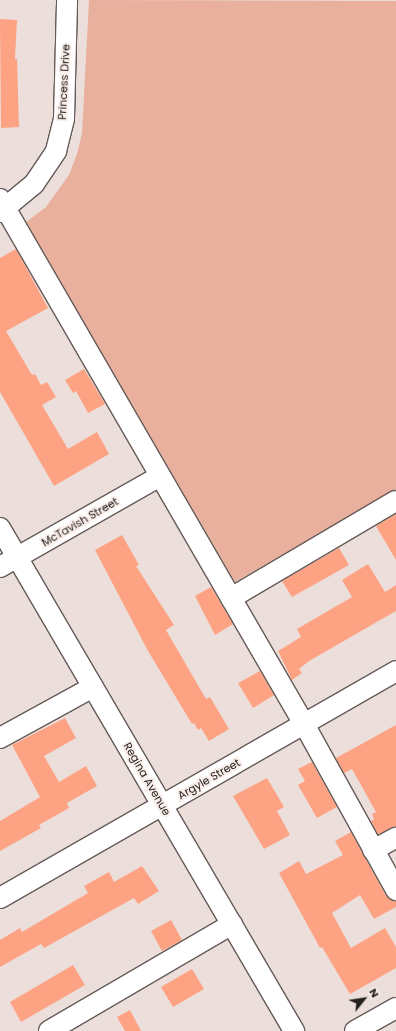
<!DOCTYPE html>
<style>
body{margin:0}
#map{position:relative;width:396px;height:1031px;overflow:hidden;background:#ecdfdb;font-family:Poppins,sans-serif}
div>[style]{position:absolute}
.green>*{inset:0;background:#e9b09d}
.building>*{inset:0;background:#fea284}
.roads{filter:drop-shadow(1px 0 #655a57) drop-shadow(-1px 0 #655a57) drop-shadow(0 1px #655a57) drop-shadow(0 -1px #655a57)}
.minor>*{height:20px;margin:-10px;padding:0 10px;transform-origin:10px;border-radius:10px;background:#fff}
span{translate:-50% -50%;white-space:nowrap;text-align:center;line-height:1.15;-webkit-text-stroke:4px #f9ede9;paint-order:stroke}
.street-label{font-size:11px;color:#24201f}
.north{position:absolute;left:344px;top:979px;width:40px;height:40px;-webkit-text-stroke:3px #f9ede9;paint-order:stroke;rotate:60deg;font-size:11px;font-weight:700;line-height:16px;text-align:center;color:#24201f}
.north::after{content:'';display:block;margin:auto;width:14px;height:18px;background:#24201f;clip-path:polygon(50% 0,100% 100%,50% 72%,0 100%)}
</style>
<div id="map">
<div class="green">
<div style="clip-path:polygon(89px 0,396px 1px,396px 489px,235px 582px,26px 222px,46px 207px,69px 175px,77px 154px,82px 133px)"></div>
</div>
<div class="building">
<div style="clip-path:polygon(0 19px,17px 20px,15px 59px,17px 59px,19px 127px,1px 128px)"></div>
<div style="clip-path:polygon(16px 249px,48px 308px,6px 331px,32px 375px,35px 374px,41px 385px,47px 382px,56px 397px,42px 405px,68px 449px,97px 432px,109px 454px,54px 486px,0 392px,0 258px)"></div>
<div style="clip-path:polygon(84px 369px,105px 404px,88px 413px,76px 391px,73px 393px,65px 380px)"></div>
<div style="clip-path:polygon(396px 514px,396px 560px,376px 526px)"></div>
<div style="clip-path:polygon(122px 535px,139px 565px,136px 566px,174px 625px,166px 630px,206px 699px,210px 697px,229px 729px,209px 741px,201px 728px,198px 730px,194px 723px,192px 724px,148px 651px,95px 550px)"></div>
<div style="clip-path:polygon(339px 548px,349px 565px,292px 597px,282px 581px)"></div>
<div style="clip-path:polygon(368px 564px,385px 592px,396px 585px,396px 611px,309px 661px,299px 669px,302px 673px,292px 680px,278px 651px,301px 637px,297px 629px,352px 597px,342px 580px)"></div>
<div style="clip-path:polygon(211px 587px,233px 624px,215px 635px,195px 596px)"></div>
<div style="clip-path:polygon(260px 671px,274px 695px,253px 708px,238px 683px)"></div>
<div style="clip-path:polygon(65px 718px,76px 738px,44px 756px,59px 782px,86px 766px,97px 786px,67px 803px,69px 808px,39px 825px,41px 828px,0 851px,0 821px,40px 797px,12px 745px)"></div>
<div style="clip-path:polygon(396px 725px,396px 827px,378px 834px,371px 821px,374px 819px,372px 814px,376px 812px,352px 769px,344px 773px,336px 758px)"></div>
<div style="clip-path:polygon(312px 762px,337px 807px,317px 818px,298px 785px,305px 781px,298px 769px)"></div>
<div style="clip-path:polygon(267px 778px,284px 807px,277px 811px,290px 835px,264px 849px,233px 796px)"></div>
<div style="clip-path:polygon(351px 832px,386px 896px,396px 901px,396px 907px,374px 919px,360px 895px,332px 913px,351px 948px,385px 928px,396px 947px,396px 968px,350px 994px,322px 947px,320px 948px,279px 873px,299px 861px,306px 874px,343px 855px,335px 841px)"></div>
<div style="clip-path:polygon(142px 866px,159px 891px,138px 904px,134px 898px,44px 948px,41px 944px,0 967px,0 940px,20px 928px,22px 932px,88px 893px,84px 886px,109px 872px,114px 882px)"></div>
<div style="clip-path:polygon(171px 920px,182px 940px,162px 951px,151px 931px)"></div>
<div style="clip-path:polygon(73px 965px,85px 985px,21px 1022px,10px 1002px)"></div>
<div style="clip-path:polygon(192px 969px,204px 989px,173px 1007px,161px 987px)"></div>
<div style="clip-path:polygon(130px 1010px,141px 1031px,125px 1031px,117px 1017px)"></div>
</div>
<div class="roads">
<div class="minor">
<div style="left:0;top:199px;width:607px;rotate:59.93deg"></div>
<div style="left:304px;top:724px;width:190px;rotate:61deg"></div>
<div style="left:0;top:212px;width:44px;rotate:-39.5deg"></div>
<div style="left:34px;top:184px;width:40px;rotate:-56deg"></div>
<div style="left:56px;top:151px;width:34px;rotate:-76deg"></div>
<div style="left:64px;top:118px;width:118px;rotate:-88.5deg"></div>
<div style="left:0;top:528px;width:583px;rotate:59.69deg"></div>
<div style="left:0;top:567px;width:184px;rotate:-29.6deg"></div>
<div style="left:231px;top:598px;width:191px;rotate:-30.5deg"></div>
<div style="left:0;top:738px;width:106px;rotate:-28.7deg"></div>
<div style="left:373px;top:850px;width:26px;rotate:-28deg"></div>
<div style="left:0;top:898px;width:456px;rotate:-29.8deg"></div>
<div style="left:49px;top:1031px;width:212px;rotate:-30.3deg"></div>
<div style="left:355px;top:1031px;width:47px;rotate:-29.3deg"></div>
</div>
</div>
<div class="street-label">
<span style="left:64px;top:82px;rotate:-87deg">Princess Drive</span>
<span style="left:80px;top:522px;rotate:-30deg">McTavish Street</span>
<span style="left:147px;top:779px;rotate:60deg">Regina Avenue</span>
<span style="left:209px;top:779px;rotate:-30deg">Argyle Street</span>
</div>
<div class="north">N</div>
</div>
